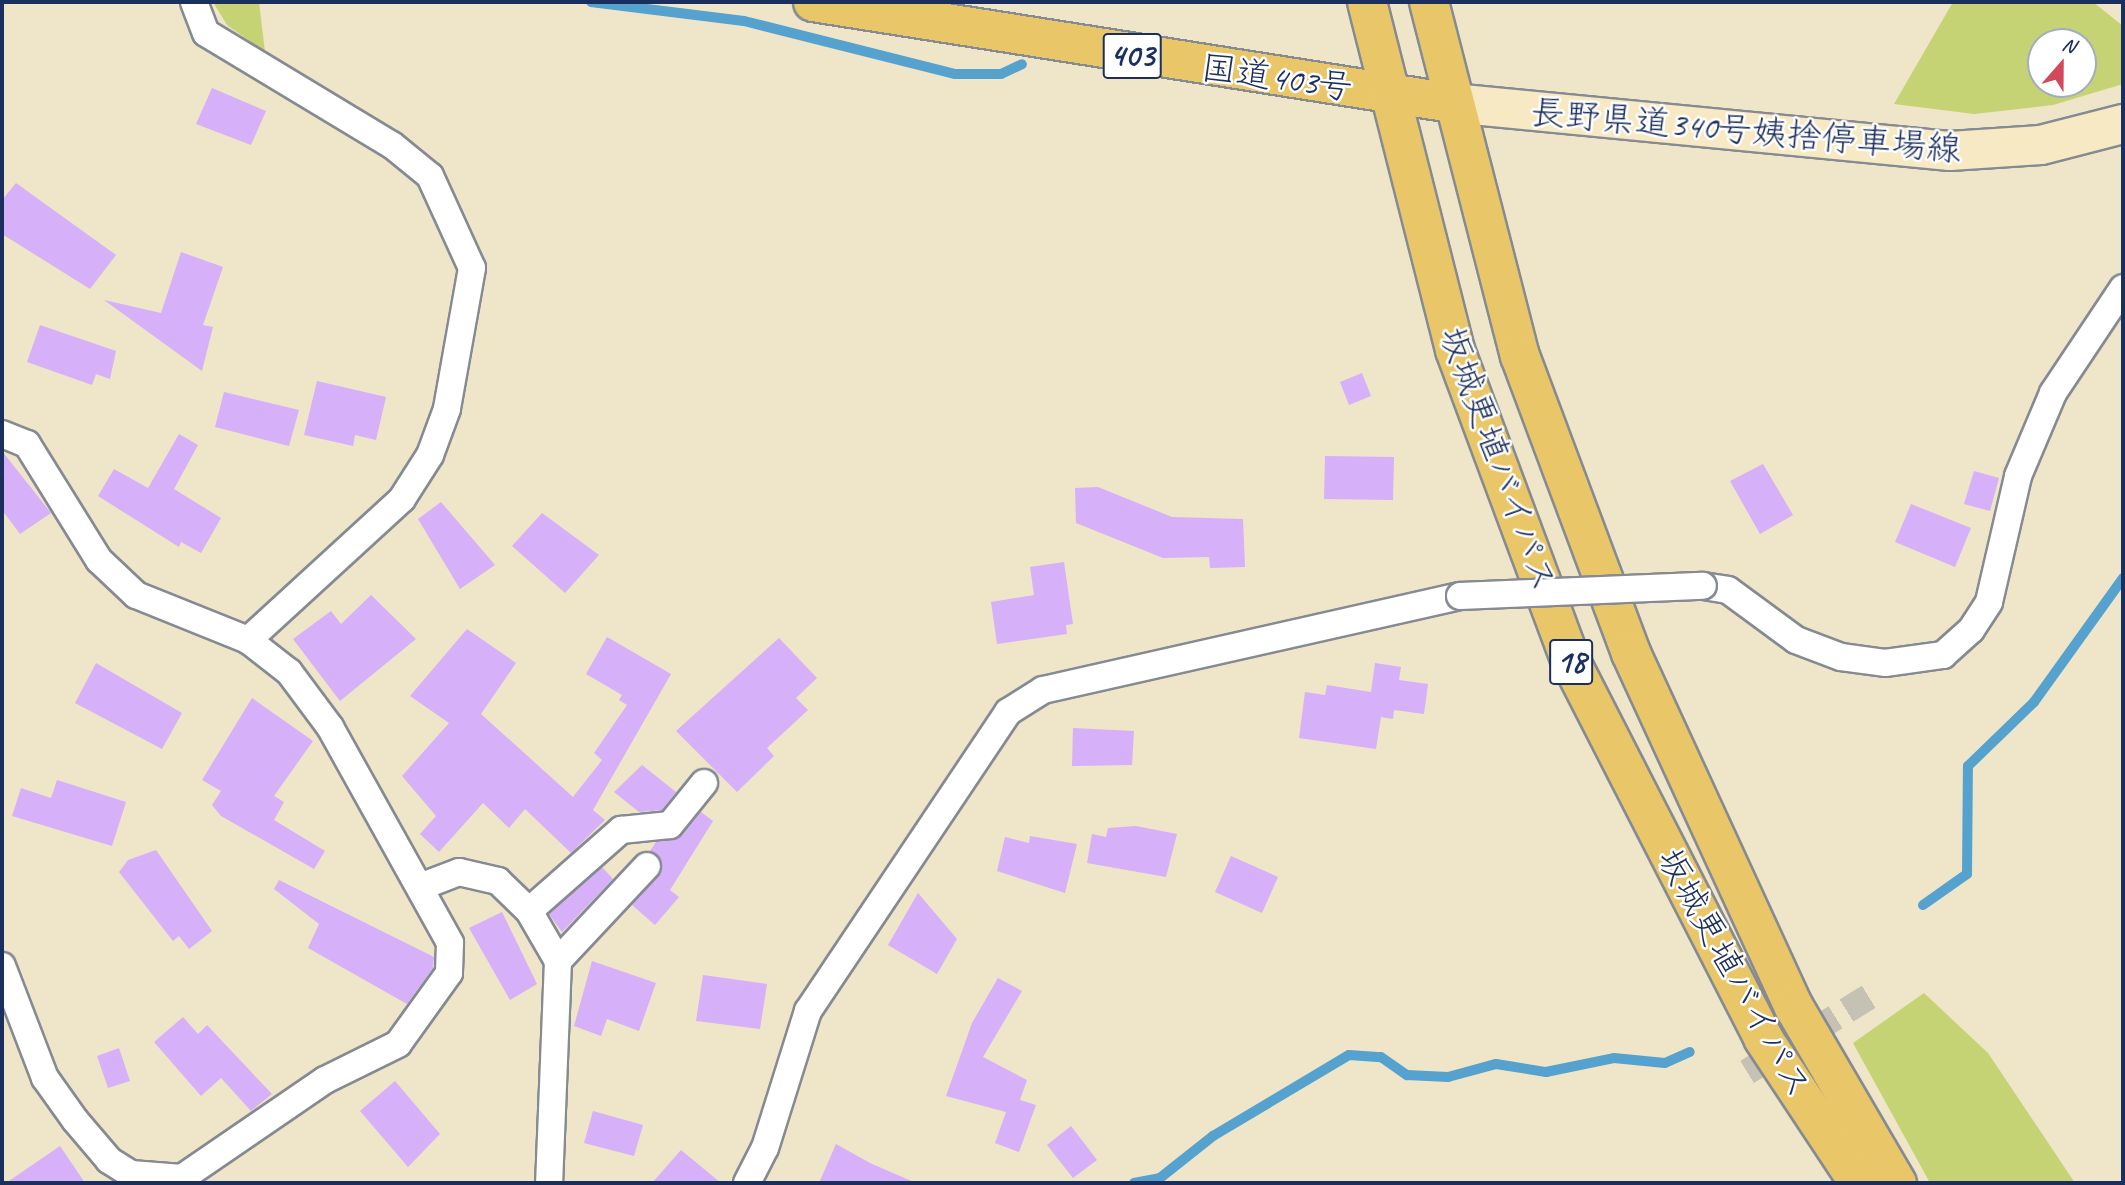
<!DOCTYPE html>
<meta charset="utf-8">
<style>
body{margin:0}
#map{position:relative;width:2125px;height:1185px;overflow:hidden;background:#efe5c8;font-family:Caveat,"Klee One",sans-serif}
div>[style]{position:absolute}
.green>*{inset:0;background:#c5d375}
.stream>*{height:10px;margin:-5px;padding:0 5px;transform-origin:5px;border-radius:5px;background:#55a2ce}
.building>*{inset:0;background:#d6b0f8}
.minor-tunnel>*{height:26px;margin-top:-13px;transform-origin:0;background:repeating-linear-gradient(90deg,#c5c1b3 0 26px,transparent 0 39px)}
.roads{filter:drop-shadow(2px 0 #858a93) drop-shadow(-2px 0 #858a93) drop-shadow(0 2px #858a93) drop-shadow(0 -2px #858a93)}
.minor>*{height:26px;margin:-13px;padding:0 13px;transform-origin:13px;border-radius:13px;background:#fff}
.secondary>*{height:38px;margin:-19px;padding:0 19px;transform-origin:19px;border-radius:19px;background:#f6e9c3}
.trunk>*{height:38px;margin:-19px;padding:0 19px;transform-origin:19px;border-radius:19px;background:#e9c769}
.bridges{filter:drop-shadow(2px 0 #858a93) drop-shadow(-2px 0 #858a93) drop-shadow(0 2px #858a93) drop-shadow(0 -2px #858a93)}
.minor-bridge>*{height:26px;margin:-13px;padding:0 13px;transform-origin:13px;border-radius:13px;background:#fff}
span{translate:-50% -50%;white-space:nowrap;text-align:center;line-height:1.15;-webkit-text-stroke:5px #fff;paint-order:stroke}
.shield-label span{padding:2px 5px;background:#fff;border:2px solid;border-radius:5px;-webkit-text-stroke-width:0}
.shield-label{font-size:33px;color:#1b2f5e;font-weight:700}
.street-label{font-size:35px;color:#1b2f5e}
.frame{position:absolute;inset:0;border:4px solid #1b2f5e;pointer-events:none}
.north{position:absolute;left:2027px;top:28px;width:70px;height:70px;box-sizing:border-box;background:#fff;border:2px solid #a4acbf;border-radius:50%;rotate:21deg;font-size:19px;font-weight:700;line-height:28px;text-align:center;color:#1b2f5e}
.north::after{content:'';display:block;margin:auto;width:24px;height:32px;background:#d1495b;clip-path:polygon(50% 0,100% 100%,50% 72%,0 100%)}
</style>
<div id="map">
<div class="green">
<div style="clip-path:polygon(213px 2px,259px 2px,265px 52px,227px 25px)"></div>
<div style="clip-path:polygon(evenodd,1953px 2px,2093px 2px,2123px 26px,2123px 84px,2053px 105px,1974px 114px,1894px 104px,1953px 2px,2041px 42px,2083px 42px,2083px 84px,2041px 84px,2041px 42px)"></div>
<div style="clip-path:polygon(1924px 993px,1988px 1053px,2075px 1183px,1930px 1183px,1853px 1043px)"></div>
</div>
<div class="stream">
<div style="left:591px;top:2px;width:154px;rotate:7.1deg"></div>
<div style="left:744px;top:21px;width:218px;rotate:14.1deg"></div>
<div style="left:955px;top:74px;width:46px"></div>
<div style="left:1001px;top:74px;width:23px;rotate:-25deg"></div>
<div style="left:1923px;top:905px;width:54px;rotate:-35.2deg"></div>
<div style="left:1967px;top:874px;width:108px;rotate:-89.5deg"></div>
<div style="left:1968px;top:766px;width:92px;rotate:-44.1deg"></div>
<div style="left:2034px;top:702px;width:153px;rotate:-54.3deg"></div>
<div style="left:1134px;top:1183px;width:26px;rotate:-11deg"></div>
<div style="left:1160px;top:1178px;width:68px;rotate:-38.4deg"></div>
<div style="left:1213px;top:1136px;width:158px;rotate:-30.8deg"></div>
<div style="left:1349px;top:1055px;width:32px;rotate:4deg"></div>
<div style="left:1381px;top:1057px;width:32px;rotate:35deg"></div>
<div style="left:1407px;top:1075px;width:41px;rotate:2.8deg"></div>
<div style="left:1448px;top:1077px;width:50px;rotate:-15.2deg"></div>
<div style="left:1496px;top:1064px;width:51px;rotate:9.1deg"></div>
<div style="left:1546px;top:1072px;width:69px;rotate:-11.6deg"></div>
<div style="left:1614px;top:1058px;width:51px;rotate:5.6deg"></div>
<div style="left:1665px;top:1063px;width:27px;rotate:-24deg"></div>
</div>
<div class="building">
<div style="clip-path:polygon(212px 88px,266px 111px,251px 145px,196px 124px)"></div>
<div style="clip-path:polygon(16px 183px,116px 255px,90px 289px,2px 234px,2px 200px)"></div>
<div style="clip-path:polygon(181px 252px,223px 267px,203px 325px,213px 327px,202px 371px,104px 300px,161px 313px)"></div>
<div style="clip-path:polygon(40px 325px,116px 351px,110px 379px,96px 374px,92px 385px,27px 362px)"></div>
<div style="clip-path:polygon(1362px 373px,1371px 396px,1349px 405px,1340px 382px)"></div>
<div style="clip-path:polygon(317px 381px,386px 397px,376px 440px,355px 435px,353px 446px,304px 435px)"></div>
<div style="clip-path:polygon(224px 392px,299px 410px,289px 446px,215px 427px)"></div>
<div style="clip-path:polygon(179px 434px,198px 445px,174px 489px,221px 518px,201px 553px,181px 542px,179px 547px,98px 496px,114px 469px,148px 488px)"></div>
<div style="clip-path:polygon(2px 451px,51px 513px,20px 534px,2px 510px)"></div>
<div style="clip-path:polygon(1325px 456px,1394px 457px,1393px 500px,1324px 499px)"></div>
<div style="clip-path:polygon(1763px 464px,1793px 515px,1760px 534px,1730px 481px)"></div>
<div style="clip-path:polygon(1974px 471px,1999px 478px,1990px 511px,1964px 504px)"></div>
<div style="clip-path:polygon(1098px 487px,1172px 517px,1243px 519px,1245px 567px,1210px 568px,1209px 557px,1163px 558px,1076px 523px,1075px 488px)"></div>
<div style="clip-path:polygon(441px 502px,495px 565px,460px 589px,418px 519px)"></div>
<div style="clip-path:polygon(1911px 504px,1971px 528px,1955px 567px,1895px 542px)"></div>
<div style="clip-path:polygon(542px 513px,599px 555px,565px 593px,512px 546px)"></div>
<div style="clip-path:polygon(1064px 562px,1073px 624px,1066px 625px,1067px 634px,997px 644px,991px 602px,1034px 595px,1030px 567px)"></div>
<div style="clip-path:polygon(371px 595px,416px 639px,340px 701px,293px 639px,331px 611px,341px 624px)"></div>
<div style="clip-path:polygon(467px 629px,516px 663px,481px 714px,573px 797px,602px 760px,594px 753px,627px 705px,619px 700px,622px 695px,586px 674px,607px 637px,671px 674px,593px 810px,605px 820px,571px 853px,525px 809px,509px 828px,483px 803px,439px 852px,420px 834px,436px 816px,402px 776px,449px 723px,410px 696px)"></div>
<div style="clip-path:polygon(779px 638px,817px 678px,796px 698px,808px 710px,767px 748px,774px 756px,737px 792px,676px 731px)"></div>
<div style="clip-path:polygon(96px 663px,182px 713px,162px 749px,75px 703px)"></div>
<div style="clip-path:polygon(1375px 663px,1401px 667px,1399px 680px,1428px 684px,1424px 714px,1394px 710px,1393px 719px,1381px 717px,1376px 749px,1299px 738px,1305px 692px,1325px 695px,1327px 685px,1371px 692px)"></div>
<div style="clip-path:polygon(252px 698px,313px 741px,274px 796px,284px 802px,274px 820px,325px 851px,314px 869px,221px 816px,212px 805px,221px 791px,202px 780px)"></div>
<div style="clip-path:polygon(1073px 728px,1134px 731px,1132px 765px,1072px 766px)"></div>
<div style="clip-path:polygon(642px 765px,676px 792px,662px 810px,639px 812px,614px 792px)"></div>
<div style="clip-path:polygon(57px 780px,126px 802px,112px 846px,12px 816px,21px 788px,51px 798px)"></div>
<div style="clip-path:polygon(701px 812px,713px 821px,670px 890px,679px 897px,655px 925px,632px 905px,662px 870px,650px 851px,656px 842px,678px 839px)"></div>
<div style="clip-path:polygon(1136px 826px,1177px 834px,1166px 877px,1087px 863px,1092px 834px,1106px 837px,1108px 828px)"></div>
<div style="clip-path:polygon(1030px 836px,1077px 844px,1065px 893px,997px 871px,1005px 837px,1029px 843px)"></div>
<div style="clip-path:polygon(156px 850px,212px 931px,189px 949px,179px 936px,173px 941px,119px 872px,128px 860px)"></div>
<div style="clip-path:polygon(1231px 856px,1278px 877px,1262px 913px,1215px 892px)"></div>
<div style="clip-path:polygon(602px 867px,613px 879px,562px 932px,549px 914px)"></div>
<div style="clip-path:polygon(279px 880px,434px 957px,433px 968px,407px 1004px,308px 948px,319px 924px,274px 889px)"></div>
<div style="clip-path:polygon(918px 893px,957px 939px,937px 974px,888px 945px)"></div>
<div style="clip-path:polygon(502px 912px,537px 984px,510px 1000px,469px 928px)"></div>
<div style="clip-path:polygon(592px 961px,656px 983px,639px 1031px,607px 1019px,601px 1036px,574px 1026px)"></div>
<div style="clip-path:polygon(703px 975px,767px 984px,760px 1029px,696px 1021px)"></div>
<div style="clip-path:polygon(998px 978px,1022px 991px,983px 1057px,1027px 1080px,1020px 1100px,1036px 1105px,1019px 1152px,995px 1143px,1006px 1112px,946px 1096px,972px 1023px)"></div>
<div style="clip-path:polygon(183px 1017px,198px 1034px,207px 1025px,272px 1094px,251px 1111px,221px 1078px,201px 1096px,154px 1042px)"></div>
<div style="clip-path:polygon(119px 1048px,130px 1081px,108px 1088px,97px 1056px)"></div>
<div style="clip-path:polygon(395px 1081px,440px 1134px,408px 1167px,360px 1111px)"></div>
<div style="clip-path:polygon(593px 1111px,643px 1125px,634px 1156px,584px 1143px)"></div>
<div style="clip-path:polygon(1071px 1126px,1097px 1160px,1073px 1178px,1047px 1145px)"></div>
<div style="clip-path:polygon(836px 1144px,870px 1163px,916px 1183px,819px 1183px)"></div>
<div style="clip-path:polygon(60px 1146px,85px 1183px,6px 1183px)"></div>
<div style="clip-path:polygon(681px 1150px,721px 1183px,652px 1183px)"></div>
</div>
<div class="minor-tunnel">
<div style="left:1747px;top:1072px;width:150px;rotate:-31.7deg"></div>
</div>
<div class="roads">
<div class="minor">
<div style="left:194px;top:2px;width:33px;rotate:69deg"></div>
<div style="left:206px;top:33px;width:217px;rotate:31.1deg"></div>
<div style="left:392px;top:145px;width:49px;rotate:39.2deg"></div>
<div style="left:430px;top:176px;width:101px;rotate:65.5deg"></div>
<div style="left:472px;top:268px;width:143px;rotate:100.1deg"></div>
<div style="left:447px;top:409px;width:49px;rotate:110.3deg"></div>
<div style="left:430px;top:455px;width:52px;rotate:122.5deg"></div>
<div style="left:402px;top:499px;width:209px;rotate:137.5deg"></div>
<div style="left:2px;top:434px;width:27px;rotate:22deg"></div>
<div style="left:27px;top:444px;width:137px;rotate:58.2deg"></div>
<div style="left:99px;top:560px;width:51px;rotate:43.4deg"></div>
<div style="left:136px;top:595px;width:121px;rotate:21.9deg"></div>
<div style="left:248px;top:640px;width:52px;rotate:38deg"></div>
<div style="left:289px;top:672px;width:69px;rotate:53.3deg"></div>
<div style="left:330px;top:727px;width:247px;rotate:60.9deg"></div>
<div style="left:450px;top:943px;width:30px;rotate:92deg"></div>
<div style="left:449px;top:973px;width:87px;rotate:125.7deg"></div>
<div style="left:398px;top:1044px;width:81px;rotate:153.7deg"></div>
<div style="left:325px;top:1080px;width:173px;rotate:145.6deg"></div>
<div style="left:182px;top:1178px;width:51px;rotate:-175.5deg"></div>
<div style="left:131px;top:1174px;width:26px;rotate:-148deg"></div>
<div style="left:109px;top:1160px;width:52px;rotate:-130.4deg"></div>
<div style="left:75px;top:1120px;width:52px;rotate:-125.5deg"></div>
<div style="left:45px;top:1078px;width:120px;rotate:-111deg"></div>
<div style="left:1703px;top:586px;width:25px;rotate:9deg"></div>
<div style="left:1728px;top:590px;width:84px;rotate:36.3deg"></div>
<div style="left:1796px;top:640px;width:48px;rotate:20.7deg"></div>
<div style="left:1841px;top:657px;width:44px;rotate:7.8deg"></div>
<div style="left:1885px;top:663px;width:59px;rotate:-7.9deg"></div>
<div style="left:1943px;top:655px;width:38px;rotate:-42deg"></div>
<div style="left:1971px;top:630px;width:33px;rotate:-57deg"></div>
<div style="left:1989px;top:602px;width:129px;rotate:-77deg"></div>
<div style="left:2018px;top:476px;width:90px;rotate:-67.1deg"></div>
<div style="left:2053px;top:393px;width:126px;rotate:-56.3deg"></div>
<div style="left:420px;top:887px;width:42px;rotate:-21deg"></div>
<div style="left:459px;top:872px;width:40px;rotate:13deg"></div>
<div style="left:498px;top:881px;width:43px;rotate:44.1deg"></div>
<div style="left:529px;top:911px;width:58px;rotate:59.9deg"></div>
<div style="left:558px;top:961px;width:222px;rotate:92.3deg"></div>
<div style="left:529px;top:911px;width:123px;rotate:-41.4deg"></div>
<div style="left:621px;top:830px;width:49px;rotate:-5.8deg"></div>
<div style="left:670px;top:825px;width:54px;rotate:-51deg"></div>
<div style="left:558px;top:961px;width:130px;rotate:-46.9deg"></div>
<div style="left:747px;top:1183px;width:39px;rotate:-63deg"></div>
<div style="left:765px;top:1148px;width:144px;rotate:-72.6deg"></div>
<div style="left:808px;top:1011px;width:360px;rotate:-56.2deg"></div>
<div style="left:1008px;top:712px;width:41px;rotate:-32.2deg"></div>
<div style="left:1043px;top:690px;width:427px;rotate:-12.7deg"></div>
</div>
<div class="secondary">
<div style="left:1452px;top:103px;width:500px;rotate:5.51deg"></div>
<div style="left:1950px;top:151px;width:91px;rotate:-3.8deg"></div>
<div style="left:2041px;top:145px;width:85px;rotate:-14.4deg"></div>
</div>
<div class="trunk">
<div style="left:813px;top:2px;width:647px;rotate:8.98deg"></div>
<div style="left:1367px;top:2px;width:359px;rotate:75.8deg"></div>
<div style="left:1455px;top:350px;width:335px;rotate:69.6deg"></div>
<div style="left:1572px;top:664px;width:420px;rotate:62.9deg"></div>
<div style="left:1763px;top:1038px;width:174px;rotate:56.5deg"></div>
<div style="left:1429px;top:2px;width:366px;rotate:75.6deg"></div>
<div style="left:1520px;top:356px;width:317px;rotate:69.5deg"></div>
<div style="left:1631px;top:653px;width:390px;rotate:65.3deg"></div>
<div style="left:1794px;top:1007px;width:204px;rotate:59.7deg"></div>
</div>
</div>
<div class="bridges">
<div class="minor-bridge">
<div style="left:1460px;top:596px;width:243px;rotate:-2.4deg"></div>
</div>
</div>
<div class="shield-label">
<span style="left:1132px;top:56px">403</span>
<span style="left:1571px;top:662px">18</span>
</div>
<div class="street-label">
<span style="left:1277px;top:78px;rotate:8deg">国道403号</span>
<span style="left:1746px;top:131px;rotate:5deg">長野県道340号姨捨停車場線</span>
<span style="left:1498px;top:459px;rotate:70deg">坂城更埴バイパス</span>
<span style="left:1734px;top:973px;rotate:61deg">坂城更埴バイパス</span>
</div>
<div class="frame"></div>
<div class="north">N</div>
</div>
